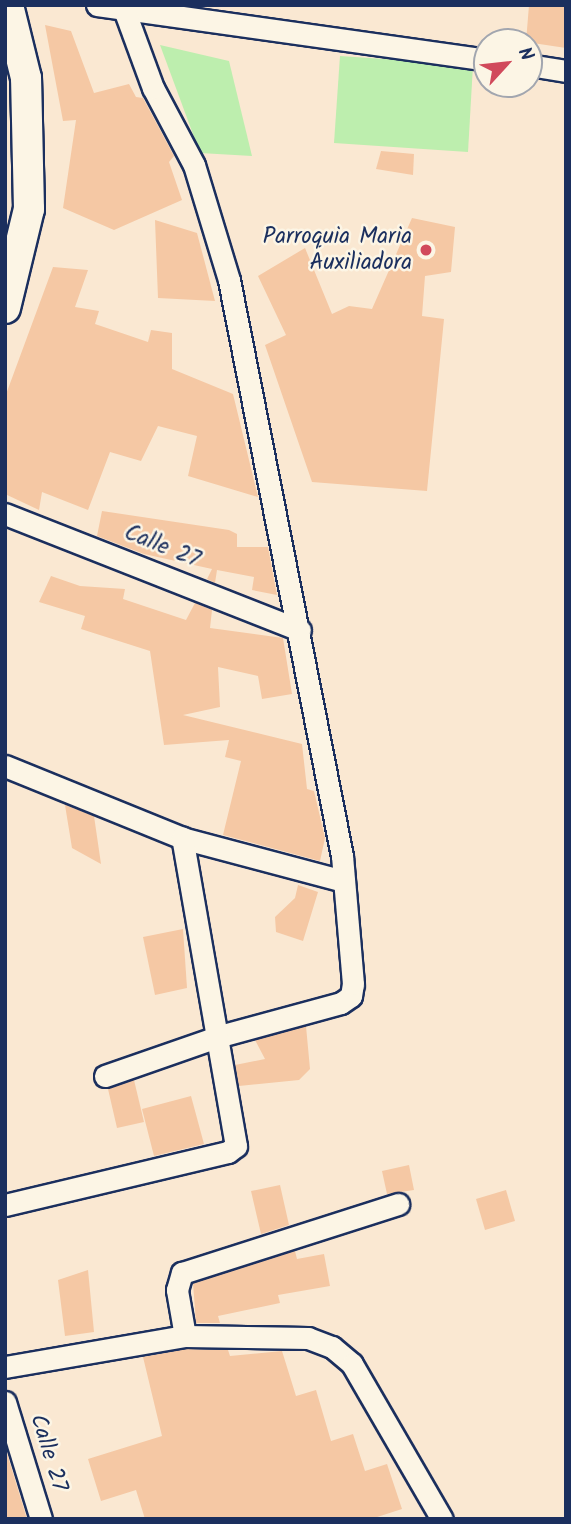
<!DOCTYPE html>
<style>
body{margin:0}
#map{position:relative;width:571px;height:1524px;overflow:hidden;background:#fae8d2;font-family:Kalam,sans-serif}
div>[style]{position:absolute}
.green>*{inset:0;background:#bdeeae}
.building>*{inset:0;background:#f5c8a4}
.roads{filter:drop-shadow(2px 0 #1b2f5e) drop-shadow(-2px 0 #1b2f5e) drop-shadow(0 2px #1b2f5e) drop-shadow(0 -2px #1b2f5e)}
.street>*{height:21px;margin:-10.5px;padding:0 10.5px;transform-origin:10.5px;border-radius:10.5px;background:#fcf5e5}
.secondary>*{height:30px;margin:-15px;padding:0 15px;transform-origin:15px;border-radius:15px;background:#fcf5e5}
.dots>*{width:19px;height:19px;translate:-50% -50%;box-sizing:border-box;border:4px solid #fcf5e5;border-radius:50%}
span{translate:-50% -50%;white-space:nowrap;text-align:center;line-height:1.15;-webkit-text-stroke:5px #fcf5e5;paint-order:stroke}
.poi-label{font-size:23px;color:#1b2f5e}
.right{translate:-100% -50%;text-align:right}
.street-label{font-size:23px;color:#1b2f5e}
.frame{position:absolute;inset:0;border:7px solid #1b2f5e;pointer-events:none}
.north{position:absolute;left:473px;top:28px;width:70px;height:70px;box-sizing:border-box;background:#fcf5e5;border:2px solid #a2a6af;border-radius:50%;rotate:63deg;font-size:19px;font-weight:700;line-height:28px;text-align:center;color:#1b2f5e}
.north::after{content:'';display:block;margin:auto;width:24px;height:32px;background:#d1495b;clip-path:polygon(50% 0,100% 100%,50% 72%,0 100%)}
</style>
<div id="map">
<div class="green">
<div style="clip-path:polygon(160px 45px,229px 61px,252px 156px,200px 153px)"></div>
<div style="clip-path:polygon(340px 56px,473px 65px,468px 152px,334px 143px)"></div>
</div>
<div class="building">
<div style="clip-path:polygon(529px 5px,566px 5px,566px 48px,526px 42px)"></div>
<div style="clip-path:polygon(45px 25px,71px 31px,94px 93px,129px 84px,136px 97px,143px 98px,174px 156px,169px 162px,182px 200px,114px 230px,63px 208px,76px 120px,63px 121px)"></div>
<div style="clip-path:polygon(381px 151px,414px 154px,413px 175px,376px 169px)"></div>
<div style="clip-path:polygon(412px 218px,455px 227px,451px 272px,425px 276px,422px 316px,444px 319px,427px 491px,312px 482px,265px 345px,286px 335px,258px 276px,305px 248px,332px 314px,349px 306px,372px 309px)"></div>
<div style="clip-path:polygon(155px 220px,197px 233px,215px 301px,158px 298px)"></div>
<div style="clip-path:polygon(53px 267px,88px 270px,75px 307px,99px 311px,95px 324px,148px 342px,151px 330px,172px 333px,172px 369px,233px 394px,258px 497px,188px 476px,197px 436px,158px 426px,141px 461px,110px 452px,88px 510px,42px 492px,39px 510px,5px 494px,5px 397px)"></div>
<div style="clip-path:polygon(102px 511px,229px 530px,237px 534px,237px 547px,268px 547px,277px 595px,252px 590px,254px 577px,217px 570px,215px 583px,207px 579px,212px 569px,144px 554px,97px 536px)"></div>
<div style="clip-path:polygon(51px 576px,80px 586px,125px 589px,123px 599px,186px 620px,195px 603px,212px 610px,210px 628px,283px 638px,292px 694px,262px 699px,258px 676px,218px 667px,220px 707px,183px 715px,302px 744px,307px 789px,314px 791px,325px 838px,320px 861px,223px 835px,241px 761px,225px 757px,229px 740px,164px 745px,150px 651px,81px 629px,85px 616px,39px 602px)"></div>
<div style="clip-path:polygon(65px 805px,94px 816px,101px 864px,72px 848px)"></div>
<div style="clip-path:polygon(298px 885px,318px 892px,303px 941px,276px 932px,275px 917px,295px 898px)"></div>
<div style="clip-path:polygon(183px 929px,187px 988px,155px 995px,143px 937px)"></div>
<div style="clip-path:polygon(306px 1026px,310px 1069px,299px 1080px,239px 1086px,235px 1065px,265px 1059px,255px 1040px)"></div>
<div style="clip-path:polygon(134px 1080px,144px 1122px,117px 1128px,108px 1089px)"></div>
<div style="clip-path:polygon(191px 1096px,204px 1144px,154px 1156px,142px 1109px)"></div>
<div style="clip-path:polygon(409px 1165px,414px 1190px,387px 1194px,382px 1171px)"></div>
<div style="clip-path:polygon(280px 1185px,289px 1225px,261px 1234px,251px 1191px)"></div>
<div style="clip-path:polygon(506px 1190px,515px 1221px,485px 1230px,476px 1199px)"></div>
<div style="clip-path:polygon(295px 1251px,297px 1259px,324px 1254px,330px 1286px,278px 1295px,280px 1303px,218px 1316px,220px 1323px,196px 1323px,193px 1283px)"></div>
<div style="clip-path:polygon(88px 1270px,94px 1332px,65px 1336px,58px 1280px)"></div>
<div style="clip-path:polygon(186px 1349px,228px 1350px,230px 1356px,282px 1351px,296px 1396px,316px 1390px,331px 1441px,353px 1434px,365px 1471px,387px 1464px,402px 1509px,371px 1519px,145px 1519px,136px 1490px,101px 1501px,88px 1459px,162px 1436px,143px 1357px)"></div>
<div style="clip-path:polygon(5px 1447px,27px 1519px,5px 1519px)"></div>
</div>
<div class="roads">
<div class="street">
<div style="left:97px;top:5px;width:394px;rotate:8deg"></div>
<div style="left:529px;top:65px;width:37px;rotate:9deg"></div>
<div style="left:5px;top:514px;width:317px;rotate:21.5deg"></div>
<div style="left:5px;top:766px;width:191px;rotate:22.1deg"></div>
<div style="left:182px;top:838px;width:163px;rotate:14.9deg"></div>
<div style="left:105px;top:1076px;width:122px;rotate:-19.2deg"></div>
<div style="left:220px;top:1036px;width:125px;rotate:-15.3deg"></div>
<div style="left:341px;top:1003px;width:12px;rotate:-35deg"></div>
<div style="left:351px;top:996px;width:12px;rotate:-81deg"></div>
<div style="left:353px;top:984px;width:128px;rotate:-94.9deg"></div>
<div style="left:342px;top:856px;width:587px;rotate:-101.1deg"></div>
<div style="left:229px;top:280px;width:120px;rotate:-106.9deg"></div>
<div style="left:194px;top:165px;width:87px;rotate:-118deg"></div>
<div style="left:153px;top:88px;width:84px;rotate:-110.2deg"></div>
<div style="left:5px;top:1205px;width:229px;rotate:-13.4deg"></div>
<div style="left:228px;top:1152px;width:10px;rotate:-37deg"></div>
<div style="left:236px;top:1146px;width:313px;rotate:-99.9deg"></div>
<div style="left:185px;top:1336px;width:47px;rotate:-99.9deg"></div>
<div style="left:177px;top:1290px;width:18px;rotate:-74deg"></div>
<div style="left:182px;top:1273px;width:227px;rotate:-17.7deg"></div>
<div style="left:5px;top:1367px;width:183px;rotate:-9.8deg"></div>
<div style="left:185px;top:1336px;width:123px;rotate:0.9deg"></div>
<div style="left:308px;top:1338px;width:26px;rotate:21deg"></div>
<div style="left:332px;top:1347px;width:26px;rotate:40deg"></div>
<div style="left:352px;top:1364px;width:179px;rotate:59.9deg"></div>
<div style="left:5px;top:1402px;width:122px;rotate:72.9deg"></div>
</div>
<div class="secondary">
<div style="left:5px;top:308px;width:102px;rotate:-76.4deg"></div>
<div style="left:29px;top:209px;width:131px;rotate:-91.3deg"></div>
<div style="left:26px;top:78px;width:75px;rotate:-103.9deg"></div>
</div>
</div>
<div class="dots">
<div style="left:426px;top:250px;background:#d1495b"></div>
</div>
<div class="poi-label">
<span class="right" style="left:412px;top:250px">Parroquia Maria<br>Auxiliadora</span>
</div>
<div class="street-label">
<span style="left:162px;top:547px;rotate:22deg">Calle 27</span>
<span style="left:48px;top:1453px;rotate:73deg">Calle 27</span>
</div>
<div class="frame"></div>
<div class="north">N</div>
</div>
